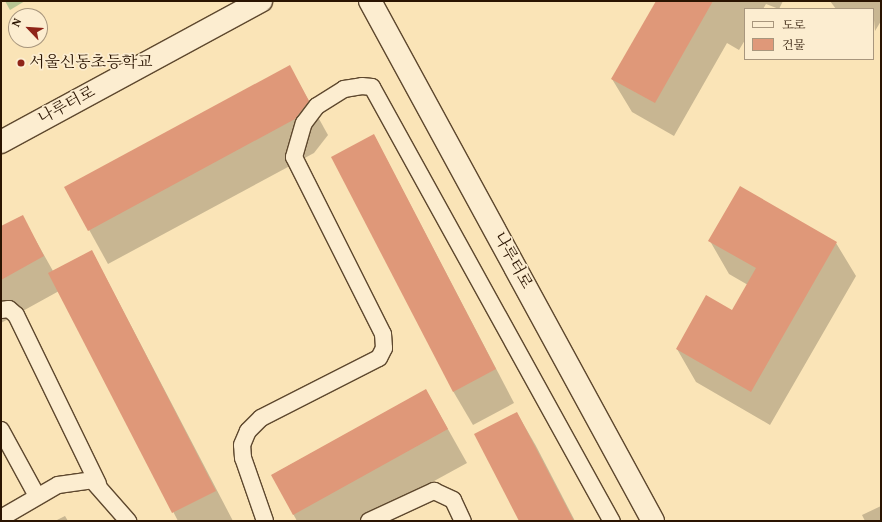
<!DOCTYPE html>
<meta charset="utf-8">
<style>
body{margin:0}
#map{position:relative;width:882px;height:522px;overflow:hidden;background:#fae4b7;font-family:Vollkorn,"Noto Serif KR",serif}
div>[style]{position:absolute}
.green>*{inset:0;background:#b7c593}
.shadow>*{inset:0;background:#0003}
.building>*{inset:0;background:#df9879}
.roads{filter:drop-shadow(1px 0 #5e482e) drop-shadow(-1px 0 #5e482e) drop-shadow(0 1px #5e482e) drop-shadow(0 -1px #5e482e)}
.lane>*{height:16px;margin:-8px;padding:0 8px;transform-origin:8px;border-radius:8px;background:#fcedd0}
.street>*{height:22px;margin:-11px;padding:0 11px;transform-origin:11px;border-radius:11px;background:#fcedd0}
.secondary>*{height:22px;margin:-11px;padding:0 11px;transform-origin:11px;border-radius:11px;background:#fcedd0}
.dots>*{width:11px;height:11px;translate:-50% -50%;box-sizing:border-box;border:2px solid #fcedd0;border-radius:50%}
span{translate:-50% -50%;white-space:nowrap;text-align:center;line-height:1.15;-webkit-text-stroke:3.5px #fcedd0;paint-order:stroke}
.poi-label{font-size:16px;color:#2a1401}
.left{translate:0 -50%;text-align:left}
.street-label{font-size:16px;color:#2a1401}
.frame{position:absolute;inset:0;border:2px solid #2a1401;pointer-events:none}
.legend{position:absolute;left:744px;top:8px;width:130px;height:52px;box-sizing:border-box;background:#fcedd0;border:1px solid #a8967d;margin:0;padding:5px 7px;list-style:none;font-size:12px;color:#2a1401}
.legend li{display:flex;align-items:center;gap:8px;height:20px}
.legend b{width:20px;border:1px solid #a8967d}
.north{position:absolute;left:8px;top:8px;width:40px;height:40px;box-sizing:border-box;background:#fcedd0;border:1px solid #a8967d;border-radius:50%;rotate:295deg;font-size:11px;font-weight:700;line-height:16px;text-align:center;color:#2a1401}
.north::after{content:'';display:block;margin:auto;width:14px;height:18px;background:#8f2418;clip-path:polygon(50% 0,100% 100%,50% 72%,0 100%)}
</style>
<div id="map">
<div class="green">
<div style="clip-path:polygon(5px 1px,25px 1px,10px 10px)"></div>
</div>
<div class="shadow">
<div style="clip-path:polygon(657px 1px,783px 1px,779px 9px,766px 4px,763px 9px,745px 9px,745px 40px,739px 50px,727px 43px,674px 136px,632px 112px,612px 79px)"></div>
<div style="clip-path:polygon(830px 1px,881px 1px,881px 21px,875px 31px,873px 9px,836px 9px)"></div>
<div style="clip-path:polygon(290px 67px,328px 135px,314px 153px,108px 264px,66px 188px)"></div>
<div style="clip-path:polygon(374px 135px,514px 403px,473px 425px,453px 391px)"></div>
<div style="clip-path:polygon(22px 216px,53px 271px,92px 251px,233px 521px,178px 521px,59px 291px,1px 323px,1px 227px)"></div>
<div style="clip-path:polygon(710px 241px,836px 243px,856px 276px,770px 425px,696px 382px,677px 349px,732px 311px,748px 285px,729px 274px)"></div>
<div style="clip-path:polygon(426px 390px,467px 463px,361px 521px,297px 521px,272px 475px)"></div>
<div style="clip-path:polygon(517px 413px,536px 446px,575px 521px,520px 521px)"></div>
<div style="clip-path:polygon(881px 506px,881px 521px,865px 521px,862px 515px)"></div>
<div style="clip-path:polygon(65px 516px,68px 521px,55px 521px)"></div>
</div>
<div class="building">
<div style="clip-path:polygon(656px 1px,713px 1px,655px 103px,611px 79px)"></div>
<div style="clip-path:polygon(290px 65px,309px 101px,295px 119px,88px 231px,64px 187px)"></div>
<div style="clip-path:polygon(374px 134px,496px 369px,453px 392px,331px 157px)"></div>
<div style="clip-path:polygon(740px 186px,837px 242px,751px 392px,676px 349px,706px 295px,732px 310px,756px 268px,708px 241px)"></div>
<div style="clip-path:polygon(23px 215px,44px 256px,1px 280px,1px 226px)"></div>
<div style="clip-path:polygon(92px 250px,216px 491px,172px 513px,48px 273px)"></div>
<div style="clip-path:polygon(426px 389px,448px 429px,293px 515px,271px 475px)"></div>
<div style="clip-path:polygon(517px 412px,574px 521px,519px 521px,474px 434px)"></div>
</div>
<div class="roads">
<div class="lane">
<div style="left:1px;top:310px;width:8px;rotate:-7deg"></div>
<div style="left:9px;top:309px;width:9px;rotate:41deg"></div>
<div style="left:16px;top:315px;width:188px;rotate:64.1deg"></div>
<div style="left:1px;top:430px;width:75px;rotate:61.4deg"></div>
<div style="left:1px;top:518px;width:66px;rotate:-30.1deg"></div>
<div style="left:58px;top:485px;width:34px;rotate:-8deg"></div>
<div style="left:92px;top:480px;width:55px;rotate:48.7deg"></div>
<div style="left:265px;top:521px;width:67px;rotate:-109.2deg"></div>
<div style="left:243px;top:458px;width:13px;rotate:-94deg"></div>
<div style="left:242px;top:445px;width:15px;rotate:-67deg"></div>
<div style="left:248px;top:431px;width:18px;rotate:-45deg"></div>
<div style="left:261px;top:418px;width:132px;rotate:-27deg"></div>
<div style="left:379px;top:358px;width:11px;rotate:-63deg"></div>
<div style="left:384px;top:348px;width:14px;rotate:-94deg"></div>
<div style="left:383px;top:334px;width:198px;rotate:-116.7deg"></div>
<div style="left:294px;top:157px;width:35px;rotate:-74deg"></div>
<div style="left:304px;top:123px;width:21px;rotate:-53deg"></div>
<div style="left:317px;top:106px;width:32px;rotate:-32deg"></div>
<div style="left:344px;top:89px;width:18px;rotate:-9deg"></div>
<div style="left:362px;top:86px;width:10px;rotate:6deg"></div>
<div style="left:372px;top:87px;width:496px;rotate:61.1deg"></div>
<div style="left:369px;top:521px;width:72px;rotate:-24.8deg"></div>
<div style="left:434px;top:491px;width:21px;rotate:25deg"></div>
<div style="left:453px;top:500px;width:23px;rotate:65deg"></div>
</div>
<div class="street">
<div style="left:370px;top:1px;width:592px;rotate:61.44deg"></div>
</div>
<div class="secondary">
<div style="left:1px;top:142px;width:296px;rotate:-28.5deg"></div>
</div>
</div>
<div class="dots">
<div style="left:21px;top:63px;background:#8f2418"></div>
</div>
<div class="poi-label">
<span class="left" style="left:29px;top:63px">서울신동초등학교</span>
</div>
<div class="street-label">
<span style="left:67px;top:106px;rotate:-28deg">나루터로</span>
<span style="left:512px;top:261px;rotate:61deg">나루터로</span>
</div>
<div class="frame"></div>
<ul class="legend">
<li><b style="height:5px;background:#fcedd0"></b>도로</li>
<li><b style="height:11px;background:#df9879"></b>건물</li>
</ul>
<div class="north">N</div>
</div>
